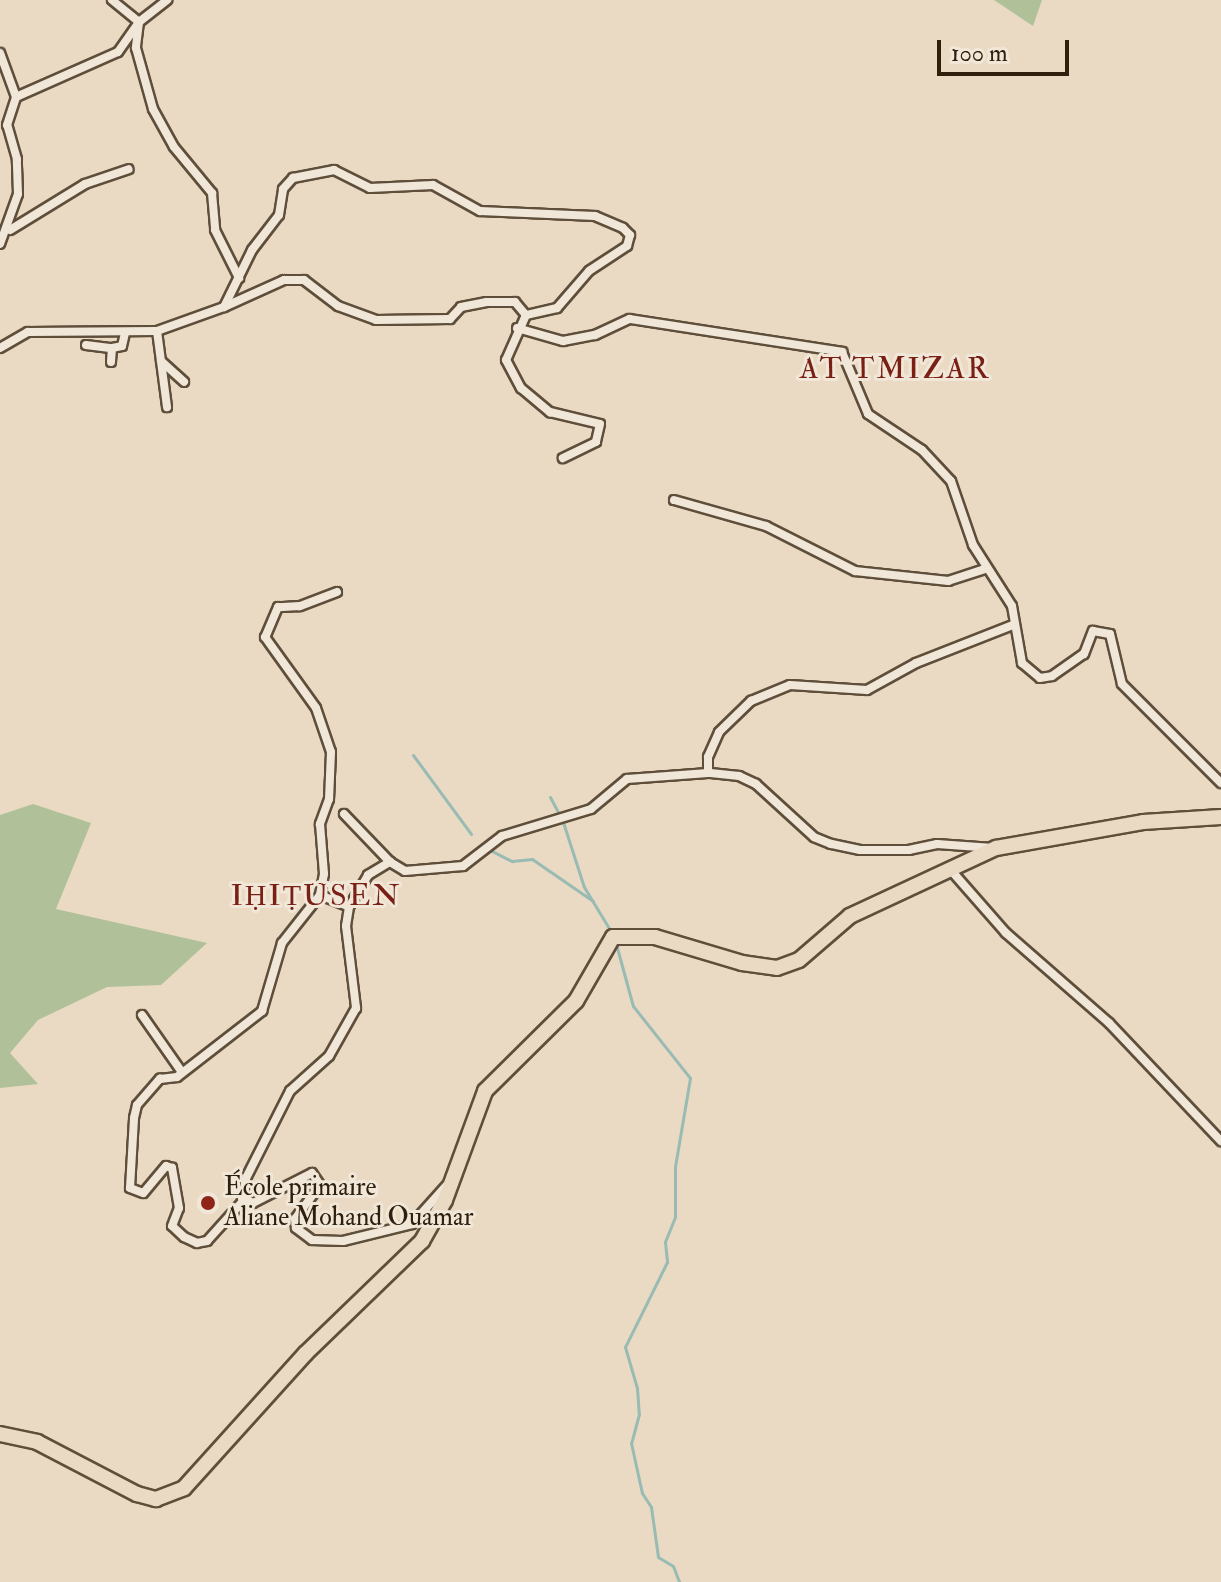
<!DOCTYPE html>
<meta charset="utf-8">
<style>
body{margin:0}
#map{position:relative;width:1221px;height:1582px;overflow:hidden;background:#eadac3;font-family:"IM FELL Double Pica",serif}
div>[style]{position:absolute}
.green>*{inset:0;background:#b0c199}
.stream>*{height:3px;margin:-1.5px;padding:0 1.5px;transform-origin:1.5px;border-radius:1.5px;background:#98bbb3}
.roads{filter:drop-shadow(2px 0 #5e4e3a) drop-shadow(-2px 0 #5e4e3a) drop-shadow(0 2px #5e4e3a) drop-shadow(0 -2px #5e4e3a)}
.street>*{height:8px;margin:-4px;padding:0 4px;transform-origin:4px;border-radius:4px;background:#f1e7d8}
.primary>*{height:14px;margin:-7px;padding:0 7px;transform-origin:7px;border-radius:7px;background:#eadac3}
.dots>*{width:22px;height:22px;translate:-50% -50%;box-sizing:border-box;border:4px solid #f1e7d8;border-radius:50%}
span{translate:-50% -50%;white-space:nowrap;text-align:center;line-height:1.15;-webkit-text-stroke:6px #f1e7d8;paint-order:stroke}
.poi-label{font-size:26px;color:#2f200d}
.left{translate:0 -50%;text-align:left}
.quarter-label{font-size:30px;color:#7a1f14;letter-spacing:2px}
.scale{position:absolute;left:937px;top:40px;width:132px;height:36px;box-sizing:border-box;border:4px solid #2f200d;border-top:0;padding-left:10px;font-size:24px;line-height:28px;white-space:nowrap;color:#2f200d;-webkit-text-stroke:6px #f1e7d8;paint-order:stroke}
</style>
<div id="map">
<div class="green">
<div style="clip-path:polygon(994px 0,1042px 0,1033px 26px)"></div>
<div style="clip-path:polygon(33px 804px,91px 823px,56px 909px,207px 943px,161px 985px,107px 987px,38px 1020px,10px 1053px,38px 1084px,0 1088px,0 815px)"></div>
</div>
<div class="stream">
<div style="left:413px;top:755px;width:98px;rotate:53.7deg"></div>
<div style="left:550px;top:797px;width:17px;rotate:62deg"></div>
<div style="left:562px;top:819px;width:71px;rotate:72.1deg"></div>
<div style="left:584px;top:887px;width:50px;rotate:58.8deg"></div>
<div style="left:488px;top:849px;width:27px;rotate:27deg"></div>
<div style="left:512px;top:861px;width:20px;rotate:-6deg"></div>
<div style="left:532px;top:859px;width:74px;rotate:34.5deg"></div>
<div style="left:616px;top:944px;width:64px;rotate:74.7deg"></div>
<div style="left:633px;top:1006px;width:92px;rotate:51.6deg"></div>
<div style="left:690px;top:1078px;width:90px;rotate:99.6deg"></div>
<div style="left:675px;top:1167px;width:50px;rotate:90deg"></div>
<div style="left:675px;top:1217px;width:27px;rotate:112deg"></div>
<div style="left:665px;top:1242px;width:20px;rotate:84deg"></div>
<div style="left:667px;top:1262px;width:95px;rotate:116.3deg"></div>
<div style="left:625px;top:1347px;width:43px;rotate:73.7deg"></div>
<div style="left:637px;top:1388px;width:26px;rotate:86deg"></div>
<div style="left:639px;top:1414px;width:30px;rotate:105deg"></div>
<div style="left:631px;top:1443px;width:51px;rotate:77.6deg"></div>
<div style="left:642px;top:1493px;width:17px;rotate:57deg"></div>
<div style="left:651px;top:1507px;width:50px;rotate:82deg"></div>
<div style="left:658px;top:1557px;width:17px;rotate:31deg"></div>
<div style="left:673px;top:1566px;width:17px;rotate:69deg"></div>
</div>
<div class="roads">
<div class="street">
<div style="left:112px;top:0;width:35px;rotate:39deg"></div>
<div style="left:139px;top:22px;width:26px;rotate:97deg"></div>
<div style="left:136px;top:48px;width:63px;rotate:74.4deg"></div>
<div style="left:153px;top:109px;width:43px;rotate:61.1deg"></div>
<div style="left:174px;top:147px;width:60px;rotate:50.4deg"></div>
<div style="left:212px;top:193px;width:37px;rotate:85deg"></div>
<div style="left:215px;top:230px;width:54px;rotate:63.4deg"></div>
<div style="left:0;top:53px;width:47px;rotate:70deg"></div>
<div style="left:10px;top:230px;width:88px;rotate:-31.5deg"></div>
<div style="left:85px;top:184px;width:46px;rotate:-18.8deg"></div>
<div style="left:0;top:244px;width:53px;rotate:-70.2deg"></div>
<div style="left:18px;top:194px;width:35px;rotate:-92deg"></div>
<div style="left:17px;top:159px;width:35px;rotate:-106deg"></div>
<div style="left:7px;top:125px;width:29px;rotate:-72deg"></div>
<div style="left:16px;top:97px;width:111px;rotate:-23.8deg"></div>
<div style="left:118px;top:52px;width:37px;rotate:-55deg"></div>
<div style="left:139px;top:22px;width:36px;rotate:-38deg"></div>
<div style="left:224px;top:307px;width:66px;rotate:-24.2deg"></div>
<div style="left:284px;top:280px;width:20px"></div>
<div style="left:304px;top:280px;width:43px;rotate:37.4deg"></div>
<div style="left:338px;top:306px;width:40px;rotate:20.2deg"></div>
<div style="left:376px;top:320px;width:74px;rotate:-0.8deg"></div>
<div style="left:450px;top:319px;width:16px;rotate:-47deg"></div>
<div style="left:461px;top:307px;width:26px;rotate:-11deg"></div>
<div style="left:487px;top:302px;width:28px"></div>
<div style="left:515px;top:302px;width:17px;rotate:50deg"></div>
<div style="left:517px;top:328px;width:48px;rotate:15.8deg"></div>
<div style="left:563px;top:341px;width:33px;rotate:-11deg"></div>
<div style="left:595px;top:335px;width:38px;rotate:-25deg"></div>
<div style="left:630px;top:319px;width:215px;rotate:8.8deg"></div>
<div style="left:842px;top:352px;width:67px;rotate:67.2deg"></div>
<div style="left:868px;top:414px;width:65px;rotate:33.7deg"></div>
<div style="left:922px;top:450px;width:42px;rotate:46.9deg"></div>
<div style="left:951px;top:481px;width:68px;rotate:71deg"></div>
<div style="left:973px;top:545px;width:72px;rotate:57.4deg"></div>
<div style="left:1012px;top:606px;width:58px;rotate:80deg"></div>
<div style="left:1022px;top:663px;width:23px;rotate:40deg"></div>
<div style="left:1040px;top:678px;width:12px;rotate:-9deg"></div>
<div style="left:1052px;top:676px;width:39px;rotate:-35deg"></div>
<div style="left:1084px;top:654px;width:25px;rotate:-69deg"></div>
<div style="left:1093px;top:631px;width:17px;rotate:10deg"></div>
<div style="left:1110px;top:634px;width:51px;rotate:76.5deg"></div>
<div style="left:1122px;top:684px;width:140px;rotate:45deg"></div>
<div style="left:157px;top:331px;width:77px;rotate:82.5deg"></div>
<div style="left:86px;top:345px;width:26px;rotate:7deg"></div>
<div style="left:0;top:348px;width:32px;rotate:-30deg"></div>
<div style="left:28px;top:332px;width:129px;rotate:-0.4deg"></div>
<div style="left:157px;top:331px;width:71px;rotate:-19.7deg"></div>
<div style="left:224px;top:307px;width:64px;rotate:-63.8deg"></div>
<div style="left:252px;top:250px;width:44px;rotate:-52.4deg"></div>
<div style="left:279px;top:215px;width:26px;rotate:-81deg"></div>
<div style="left:283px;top:189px;width:15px;rotate:-48deg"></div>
<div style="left:293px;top:178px;width:42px;rotate:-11deg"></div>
<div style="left:334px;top:170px;width:40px;rotate:26.6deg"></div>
<div style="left:370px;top:188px;width:63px;rotate:-2.7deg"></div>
<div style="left:433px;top:185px;width:54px;rotate:29deg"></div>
<div style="left:480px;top:211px;width:115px;rotate:2.5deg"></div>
<div style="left:595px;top:216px;width:30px;rotate:23deg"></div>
<div style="left:623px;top:228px;width:10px;rotate:45deg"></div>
<div style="left:630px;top:235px;width:11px;rotate:105deg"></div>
<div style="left:627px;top:246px;width:45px;rotate:146.7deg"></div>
<div style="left:589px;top:271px;width:49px;rotate:130.9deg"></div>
<div style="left:557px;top:308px;width:32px;rotate:167deg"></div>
<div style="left:526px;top:315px;width:49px;rotate:114deg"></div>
<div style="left:506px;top:360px;width:32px;rotate:62deg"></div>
<div style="left:521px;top:388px;width:38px;rotate:40deg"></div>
<div style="left:550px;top:412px;width:51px;rotate:13.5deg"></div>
<div style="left:600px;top:424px;width:18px;rotate:103deg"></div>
<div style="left:596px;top:442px;width:37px;rotate:154deg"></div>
<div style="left:161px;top:361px;width:31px;rotate:42deg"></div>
<div style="left:111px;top:362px;width:14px;rotate:-86deg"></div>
<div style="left:112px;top:348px;width:10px;rotate:-11deg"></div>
<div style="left:122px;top:346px;width:13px;rotate:-77deg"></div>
<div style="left:674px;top:500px;width:96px;rotate:15.8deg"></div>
<div style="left:766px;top:526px;width:100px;rotate:26.8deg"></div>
<div style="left:855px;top:571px;width:94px;rotate:6.1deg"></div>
<div style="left:948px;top:581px;width:40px;rotate:-18deg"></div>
<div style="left:337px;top:592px;width:40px;rotate:159deg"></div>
<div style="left:300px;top:606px;width:22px;rotate:177deg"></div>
<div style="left:278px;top:607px;width:33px;rotate:113deg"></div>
<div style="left:265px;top:637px;width:87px;rotate:54.3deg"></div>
<div style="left:316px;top:708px;width:46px;rotate:71.2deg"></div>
<div style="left:331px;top:752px;width:47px;rotate:92.4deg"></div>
<div style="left:329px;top:799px;width:27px;rotate:110deg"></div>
<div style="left:320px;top:824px;width:50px;rotate:85.4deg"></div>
<div style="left:324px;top:874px;width:21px;rotate:101deg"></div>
<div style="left:320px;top:895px;width:31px;rotate:22deg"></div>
<div style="left:349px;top:907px;width:19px;rotate:99deg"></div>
<div style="left:346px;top:926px;width:83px;rotate:83deg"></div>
<div style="left:356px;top:1008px;width:55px;rotate:119.4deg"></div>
<div style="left:329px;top:1056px;width:52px;rotate:138.1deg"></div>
<div style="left:290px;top:1091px;width:97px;rotate:116.8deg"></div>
<div style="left:246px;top:1178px;width:20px;rotate:101deg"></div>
<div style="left:242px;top:1198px;width:12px;rotate:24deg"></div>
<div style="left:253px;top:1203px;width:66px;rotate:-27deg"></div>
<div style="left:312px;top:1173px;width:14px;rotate:56deg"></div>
<div style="left:320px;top:1185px;width:42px;rotate:126.3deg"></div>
<div style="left:295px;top:1219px;width:9px;rotate:84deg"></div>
<div style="left:296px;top:1228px;width:20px;rotate:37deg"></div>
<div style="left:312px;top:1240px;width:31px;rotate:2deg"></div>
<div style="left:343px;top:1241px;width:71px;rotate:-13.8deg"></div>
<div style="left:412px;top:1224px;width:52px;rotate:-48.1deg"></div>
<div style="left:344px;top:814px;width:66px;rotate:46.2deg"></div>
<div style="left:993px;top:848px;width:56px;rotate:-175.9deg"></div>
<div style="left:937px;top:844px;width:29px;rotate:168deg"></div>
<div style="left:909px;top:850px;width:49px;rotate:180deg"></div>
<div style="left:860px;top:850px;width:30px;rotate:-168deg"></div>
<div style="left:831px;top:844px;width:18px;rotate:-158deg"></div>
<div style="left:814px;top:837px;width:79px;rotate:-137.6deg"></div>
<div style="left:756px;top:784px;width:19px;rotate:-155deg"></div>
<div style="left:739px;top:776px;width:31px;rotate:-174deg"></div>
<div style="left:708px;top:773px;width:16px;rotate:-90deg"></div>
<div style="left:708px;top:757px;width:27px;rotate:-66deg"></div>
<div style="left:719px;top:732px;width:45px;rotate:-44.1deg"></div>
<div style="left:751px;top:701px;width:42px;rotate:-22.3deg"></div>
<div style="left:790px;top:685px;width:77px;rotate:3.7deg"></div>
<div style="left:867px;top:690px;width:56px;rotate:-28.9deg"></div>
<div style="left:916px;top:663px;width:104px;rotate:-21.4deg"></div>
<div style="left:949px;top:868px;width:86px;rotate:48.8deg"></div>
<div style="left:1006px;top:933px;width:137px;rotate:41.1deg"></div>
<div style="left:1109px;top:1023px;width:163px;rotate:46.5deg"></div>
<div style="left:349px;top:907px;width:37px;rotate:-59deg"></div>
<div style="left:368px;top:875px;width:26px;rotate:-31deg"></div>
<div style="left:390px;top:862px;width:17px;rotate:31deg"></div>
<div style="left:405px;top:871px;width:58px;rotate:-4.9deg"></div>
<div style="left:463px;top:866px;width:49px;rotate:-37.6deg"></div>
<div style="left:502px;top:836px;width:93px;rotate:-16.9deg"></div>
<div style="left:591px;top:809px;width:47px;rotate:-39.8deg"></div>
<div style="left:627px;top:779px;width:81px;rotate:-4.2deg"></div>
<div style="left:142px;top:1015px;width:68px;rotate:55.1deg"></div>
<div style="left:244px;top:1200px;width:55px;rotate:132.1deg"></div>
<div style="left:207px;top:1241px;width:10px;rotate:169deg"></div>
<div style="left:197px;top:1243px;width:14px;rotate:-155deg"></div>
<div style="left:184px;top:1237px;width:16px;rotate:-137deg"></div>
<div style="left:172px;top:1226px;width:19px;rotate:-69deg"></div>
<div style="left:179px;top:1208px;width:41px;rotate:-99.9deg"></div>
<div style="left:172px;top:1168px;width:6px;rotate:-162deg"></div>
<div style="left:166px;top:1166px;width:35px;rotate:130deg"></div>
<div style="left:143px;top:1193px;width:14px;rotate:-159deg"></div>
<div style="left:130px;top:1188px;width:70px;rotate:-86.7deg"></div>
<div style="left:134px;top:1118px;width:13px;rotate:-77deg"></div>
<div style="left:137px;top:1105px;width:35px;rotate:-49deg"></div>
<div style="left:160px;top:1079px;width:17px;rotate:-7deg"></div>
<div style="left:177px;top:1077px;width:108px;rotate:-37.8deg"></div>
<div style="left:262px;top:1011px;width:71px;rotate:-73.6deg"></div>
<div style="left:282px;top:943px;width:61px;rotate:-51.6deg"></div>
</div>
<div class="primary">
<div style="left:0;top:1434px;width:38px;rotate:12deg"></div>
<div style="left:37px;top:1442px;width:113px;rotate:27.5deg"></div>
<div style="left:137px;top:1494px;width:20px;rotate:15deg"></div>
<div style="left:156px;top:1499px;width:30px;rotate:-21deg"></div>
<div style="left:184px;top:1488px;width:181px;rotate:-47.9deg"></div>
<div style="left:305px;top:1354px;width:163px;rotate:-44deg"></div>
<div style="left:422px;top:1241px;width:47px;rotate:-60.7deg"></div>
<div style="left:445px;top:1200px;width:116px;rotate:-69.8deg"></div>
<div style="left:485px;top:1091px;width:128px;rotate:-44.7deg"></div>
<div style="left:576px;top:1001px;width:74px;rotate:-60deg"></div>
<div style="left:613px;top:937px;width:42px"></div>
<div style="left:655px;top:937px;width:91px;rotate:16.6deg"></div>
<div style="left:742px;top:963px;width:35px;rotate:8deg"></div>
<div style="left:777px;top:968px;width:23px;rotate:-20deg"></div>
<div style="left:799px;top:960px;width:67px;rotate:-40.8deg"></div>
<div style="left:850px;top:916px;width:161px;rotate:-25deg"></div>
<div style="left:996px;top:848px;width:149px;rotate:-10deg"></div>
<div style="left:1143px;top:822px;width:78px;rotate:-3.7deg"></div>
</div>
</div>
<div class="dots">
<div style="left:208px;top:1203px;background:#8f2418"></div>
</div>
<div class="poi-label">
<span class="left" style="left:224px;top:1203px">École primaire<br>Aliane Mohand Ouamar</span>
</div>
<div class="quarter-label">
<span style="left:895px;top:369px">AT TMIZAR</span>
<span style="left:316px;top:896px">IḤIṬUSEN</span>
</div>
<div class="scale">100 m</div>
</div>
